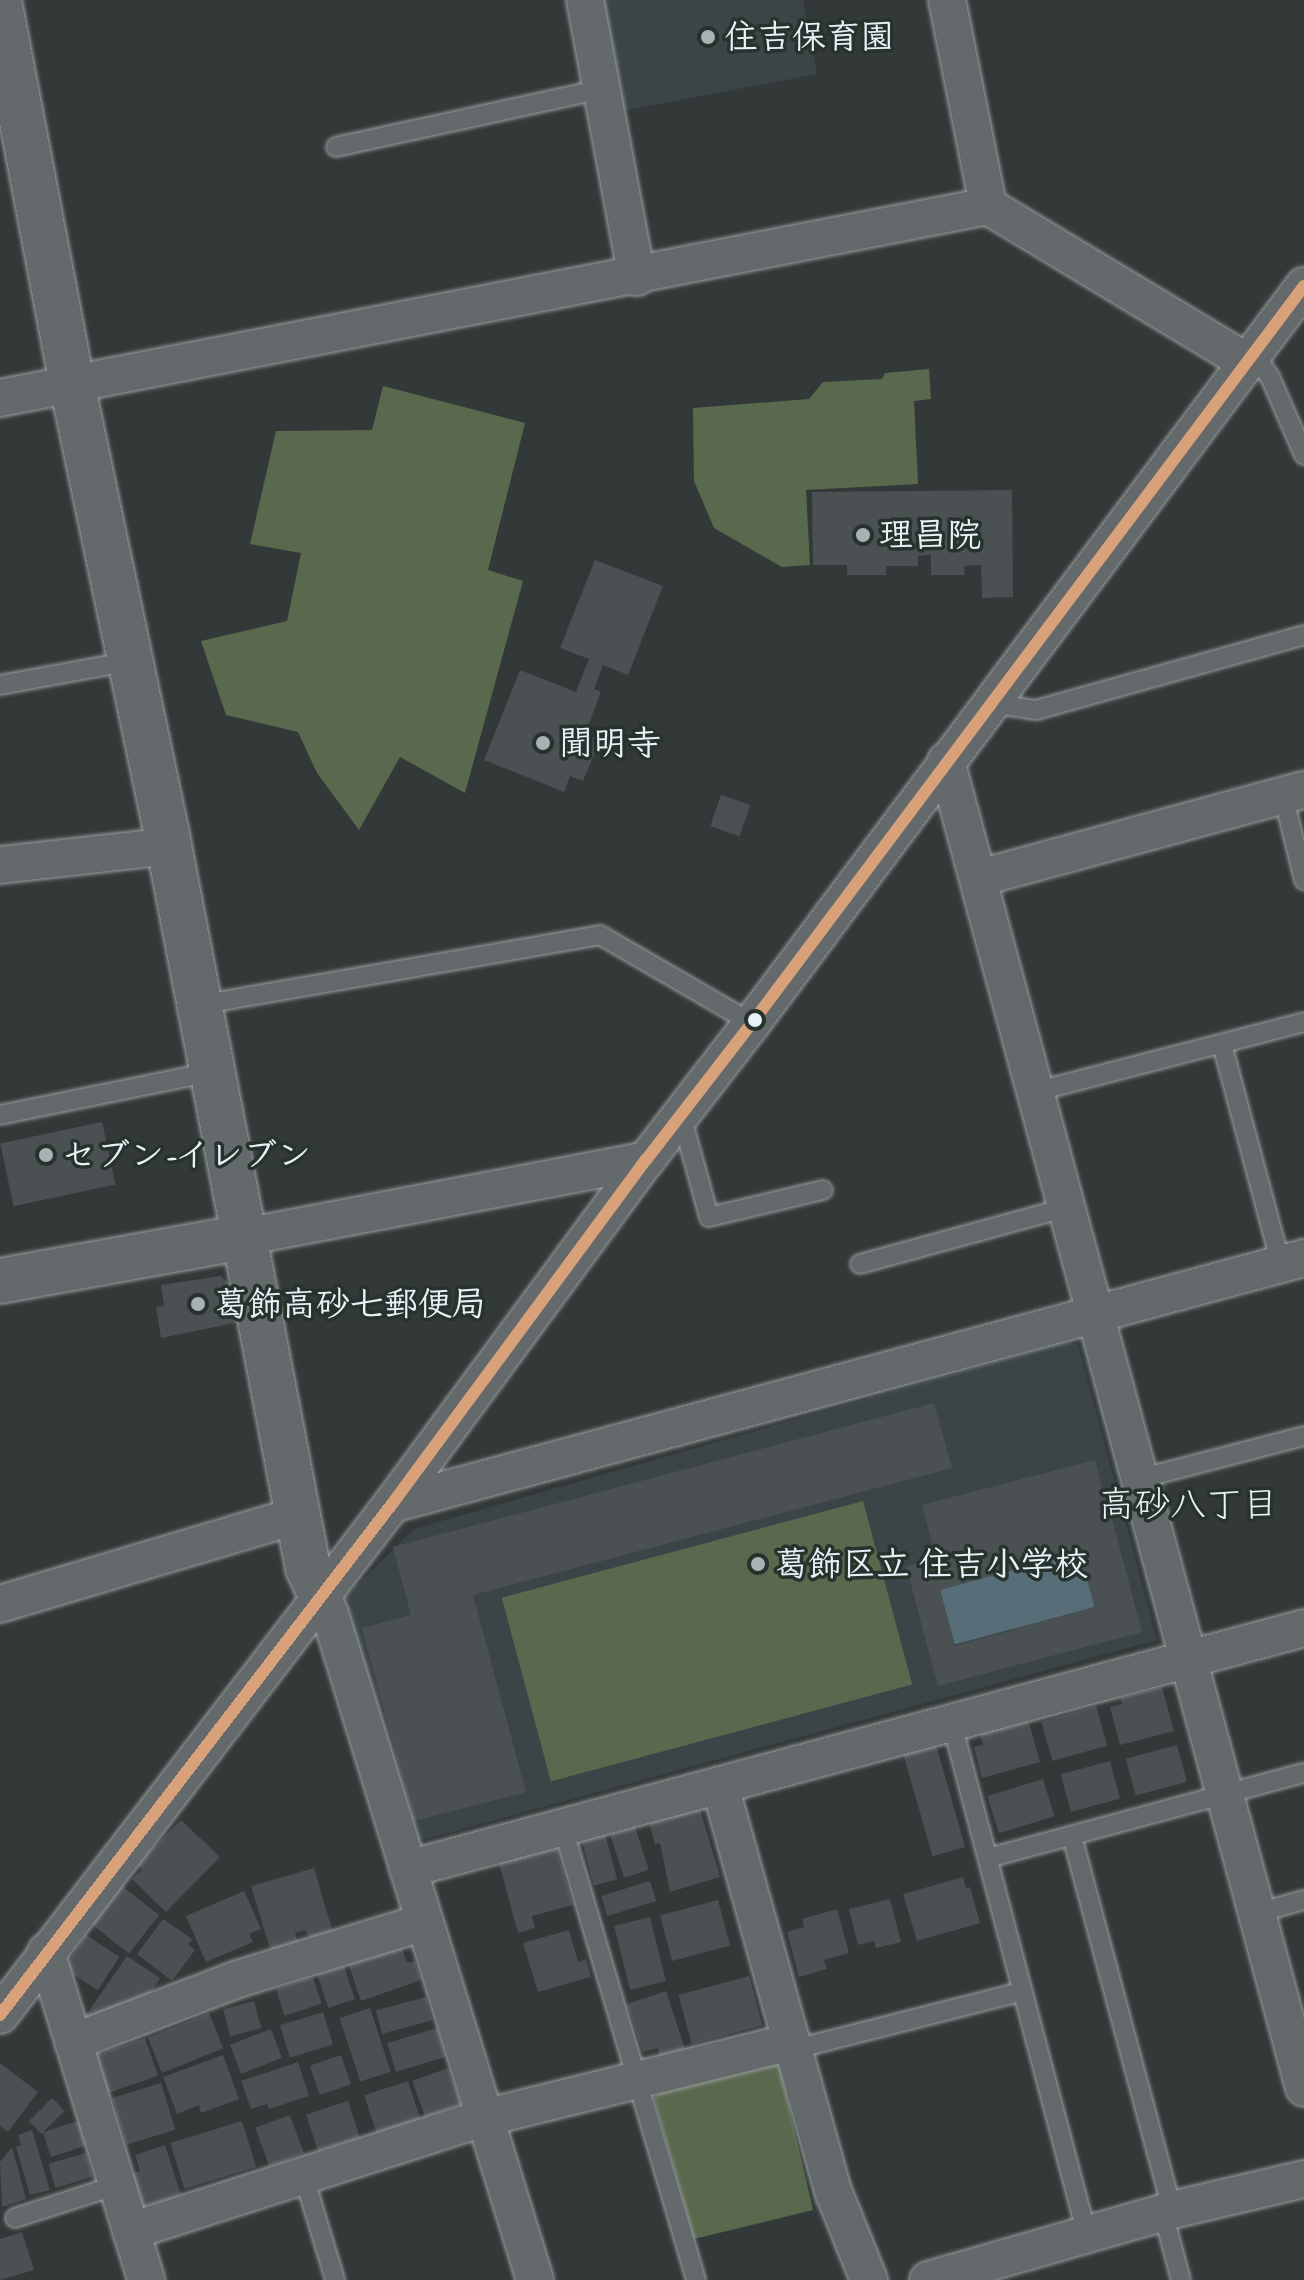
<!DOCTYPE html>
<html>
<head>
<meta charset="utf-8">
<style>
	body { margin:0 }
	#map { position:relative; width:1304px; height:2280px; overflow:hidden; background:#333938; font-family:Caveat,"Klee One",sans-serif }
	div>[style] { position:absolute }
	.built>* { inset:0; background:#3b4548 }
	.green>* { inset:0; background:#59694e; transform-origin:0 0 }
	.water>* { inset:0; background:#576e78; transform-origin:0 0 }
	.building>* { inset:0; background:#4b5052; transform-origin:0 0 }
	.roads { filter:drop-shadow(0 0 2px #999e9f) drop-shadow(0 0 2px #999e9f) }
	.lane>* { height:18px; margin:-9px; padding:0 9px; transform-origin:9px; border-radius:9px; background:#646a6b }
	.street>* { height:36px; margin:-18px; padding:0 18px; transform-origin:18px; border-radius:18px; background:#646a6b }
	.secondary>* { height:44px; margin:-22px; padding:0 22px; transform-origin:22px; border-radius:22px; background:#646a6b }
	.bus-1>* { height:12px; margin:-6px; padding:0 6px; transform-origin:6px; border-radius:6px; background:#d9a179 }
	.dots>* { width:22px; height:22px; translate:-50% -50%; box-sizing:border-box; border:4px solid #26332d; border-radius:50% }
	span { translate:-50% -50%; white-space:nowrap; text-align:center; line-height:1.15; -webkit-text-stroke:7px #26332d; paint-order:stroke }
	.poi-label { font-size:34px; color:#e8f1f8; font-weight:700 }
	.left { translate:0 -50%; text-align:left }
	.neighbourhood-label { font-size:36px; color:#e8f1f8 }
</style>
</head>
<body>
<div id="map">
	<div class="built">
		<i style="clip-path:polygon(600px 0,803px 0,817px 74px,622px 111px)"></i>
		<i style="clip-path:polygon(1069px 1341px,1078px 1345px,1157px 1640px,414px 1842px,343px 1599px,414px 1529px)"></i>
	</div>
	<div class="green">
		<i style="clip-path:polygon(929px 369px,931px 399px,914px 401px,918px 484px,806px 490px,810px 565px,782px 567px,714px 528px,694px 481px,693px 408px,809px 399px,823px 382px,882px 379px,885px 373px)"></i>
		<i style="clip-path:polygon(383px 386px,525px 423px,488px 570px,523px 581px,465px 793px,400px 757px,359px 830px,317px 773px,298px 732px,226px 715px,201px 641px,287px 621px,301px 553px,250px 544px,276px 431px,372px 430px)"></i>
		<i style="left:863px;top:1501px;width:190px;height:374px;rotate:75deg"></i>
		<i style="clip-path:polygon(771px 2062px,780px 2068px,813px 2210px,694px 2239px,654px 2099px,662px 2088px)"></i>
	</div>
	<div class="water">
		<i style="left:1080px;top:1552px;width:57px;height:145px;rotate:75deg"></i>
	</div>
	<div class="building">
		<i style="clip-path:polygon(1012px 490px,1013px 597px,982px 598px,981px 565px,964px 566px,965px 575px,931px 575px,931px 555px,918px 556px,918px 566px,886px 566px,886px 575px,847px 575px,847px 565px,813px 565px,812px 492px)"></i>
		<i style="clip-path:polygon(595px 560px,663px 586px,628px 675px,603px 665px,594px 689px,601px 692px,585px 734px,600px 740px,583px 781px,570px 776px,564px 792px,484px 760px,520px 670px,576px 692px,589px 659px,560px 648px)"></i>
		<i style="left:721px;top:795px;width:31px;height:33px;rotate:19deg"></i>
		<i style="left:102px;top:1122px;width:64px;height:104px;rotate:78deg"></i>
		<i style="clip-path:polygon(221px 1276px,233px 1287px,239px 1322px,161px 1338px,156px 1307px,164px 1306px,161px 1285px)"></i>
		<i style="clip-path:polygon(934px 1403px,952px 1468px,473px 1595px,526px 1792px,414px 1821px,362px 1628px,411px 1615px,393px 1547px)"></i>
		<i style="clip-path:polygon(evenodd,1095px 1460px,1104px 1496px,1112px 1493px,1116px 1509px,1110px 1511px,1142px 1632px,938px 1686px,906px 1566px,936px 1558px,922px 1505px,1095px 1460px,1080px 1552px,1095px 1607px,955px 1646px,940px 1590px,1080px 1552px)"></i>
		<i style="clip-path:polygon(1162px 1687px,1174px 1731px,1120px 1745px,1110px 1707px,1122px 1704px,1121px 1698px)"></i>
		<i style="left:1096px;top:1706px;width:41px;height:57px;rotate:74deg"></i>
		<i style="clip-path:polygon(1028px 1719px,1040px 1762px,982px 1778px,974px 1747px,983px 1745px,979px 1732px)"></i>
		<i style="left:936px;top:1745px;width:106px;height:34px;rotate:74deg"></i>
		<i style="left:1177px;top:1745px;width:38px;height:53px;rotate:75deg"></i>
		<i style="left:1110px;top:1761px;width:39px;height:51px;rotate:75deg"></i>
		<i style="left:1043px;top:1779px;width:39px;height:58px;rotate:73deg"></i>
		<i style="clip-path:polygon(700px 1809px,720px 1877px,670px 1892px,660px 1843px,655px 1844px,649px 1823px)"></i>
		<i style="clip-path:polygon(181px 1820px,220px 1857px,166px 1912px,132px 1879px,142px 1870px,137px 1864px)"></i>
		<i style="left:635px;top:1827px;width:45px;height:26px;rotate:72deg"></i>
		<i style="left:605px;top:1834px;width:47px;height:24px;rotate:75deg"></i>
		<i style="clip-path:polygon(556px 1847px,573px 1905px,532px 1916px,535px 1928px,518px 1933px,499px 1863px)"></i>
		<i style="clip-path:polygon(314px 1868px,333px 1933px,309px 1940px,306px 1930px,295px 1933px,299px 1944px,271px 1952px,251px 1886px)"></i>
		<i style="clip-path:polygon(963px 1877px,966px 1888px,970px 1887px,980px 1923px,917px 1941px,903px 1894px)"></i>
		<i style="left:650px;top:1881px;width:21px;height:51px;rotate:73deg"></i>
		<i style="left:122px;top:1886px;width:47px;height:49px;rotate:38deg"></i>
		<i style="clip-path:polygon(244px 1891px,261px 1929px,249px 1934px,253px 1942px,206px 1962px,186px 1916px)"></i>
		<i style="clip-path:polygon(890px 1899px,901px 1942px,876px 1948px,874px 1941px,858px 1945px,849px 1909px)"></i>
		<i style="left:718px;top:1900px;width:47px;height:60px;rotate:75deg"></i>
		<i style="clip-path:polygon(837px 1909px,849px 1953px,824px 1960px,827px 1969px,799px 1977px,787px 1932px,804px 1927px,802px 1919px)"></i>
		<i style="left:650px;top:1917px;width:66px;height:37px;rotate:76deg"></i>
		<i style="clip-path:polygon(163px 1919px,192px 1939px,188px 1945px,195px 1950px,172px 1981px,137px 1954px)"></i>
		<i style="clip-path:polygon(569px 1930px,578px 1962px,586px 1959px,591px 1977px,538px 1992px,523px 1943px)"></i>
		<i style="left:86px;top:1935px;width:40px;height:40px;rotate:33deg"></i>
		<i style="clip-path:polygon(401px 1945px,407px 1963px,415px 1961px,421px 1980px,361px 2001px,348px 1963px)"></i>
		<i style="clip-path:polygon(127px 1956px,160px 1978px,143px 2007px,82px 2021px)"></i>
		<i style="left:344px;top:1966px;width:35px;height:28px;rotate:72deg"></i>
		<i style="left:749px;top:1976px;width:51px;height:73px;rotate:75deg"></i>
		<i style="left:313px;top:1977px;width:28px;height:39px;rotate:72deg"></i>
		<i style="clip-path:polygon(666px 1991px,685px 2049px,660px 2057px,658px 2048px,643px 2052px,627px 2004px)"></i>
		<i style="left:426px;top:1997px;width:24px;height:52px;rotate:75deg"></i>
		<i style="left:254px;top:2001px;width:28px;height:32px;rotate:75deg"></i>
		<i style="left:370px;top:2008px;width:67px;height:32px;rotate:72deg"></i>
		<i style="left:323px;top:2012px;width:34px;height:45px;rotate:73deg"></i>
		<i style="left:209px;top:2013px;width:38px;height:66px;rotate:68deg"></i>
		<i style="left:437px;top:2028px;width:30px;height:52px;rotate:73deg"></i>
		<i style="left:271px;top:2029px;width:31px;height:44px;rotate:69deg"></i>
		<i style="left:145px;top:2038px;width:40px;height:56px;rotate:71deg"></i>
		<i style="clip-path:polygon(223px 2055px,239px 2099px,201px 2113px,199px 2105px,177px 2114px,163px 2077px)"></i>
		<i style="left:341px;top:2055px;width:31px;height:33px;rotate:71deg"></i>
		<i style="clip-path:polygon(298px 2062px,309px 2096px,269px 2109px,267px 2104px,251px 2109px,241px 2081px)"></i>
		<i style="clip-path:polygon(0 2063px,38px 2092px,8px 2132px,0 2126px)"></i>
		<i style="left:448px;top:2068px;width:38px;height:38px;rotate:70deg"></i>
		<i style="left:408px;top:2081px;width:40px;height:46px;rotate:72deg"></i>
		<i style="left:161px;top:2083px;width:49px;height:51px;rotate:73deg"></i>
		<i style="left:52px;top:2098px;width:18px;height:33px;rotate:45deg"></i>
		<i style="left:348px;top:2101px;width:38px;height:44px;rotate:72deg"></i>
		<i style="left:290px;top:2115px;width:41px;height:37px;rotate:70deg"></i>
		<i style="left:81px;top:2120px;width:26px;height:40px;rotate:72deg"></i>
		<i style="left:242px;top:2121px;width:48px;height:75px;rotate:73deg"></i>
		<i style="clip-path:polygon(32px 2130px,50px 2190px,30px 2195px,16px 2147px,21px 2145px,18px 2135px)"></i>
		<i style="clip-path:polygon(165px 2145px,181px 2195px,138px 2208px,127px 2175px,140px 2171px,135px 2155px)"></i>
		<i style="clip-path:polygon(12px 2147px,26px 2199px,2px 2207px,0 2162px)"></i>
		<i style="left:86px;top:2153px;width:25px;height:39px;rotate:74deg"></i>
		<i style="clip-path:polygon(22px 2232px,34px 2270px,0 2280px,0 2239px)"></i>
	</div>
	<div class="roads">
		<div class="lane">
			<i style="left:336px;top:147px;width:272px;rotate:-12.3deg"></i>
			<i style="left:1253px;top:352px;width:30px;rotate:56deg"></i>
			<i style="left:1270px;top:377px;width:85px;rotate:66.4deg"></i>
			<i style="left:0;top:685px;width:133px;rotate:-10.4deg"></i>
			<i style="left:990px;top:703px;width:47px;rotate:8.7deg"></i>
			<i style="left:1036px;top:710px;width:278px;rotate:-15.6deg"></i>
			<i style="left:1283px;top:795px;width:88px;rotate:76.1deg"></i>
			<i style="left:199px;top:1005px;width:407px;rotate:-9.9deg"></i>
			<i style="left:600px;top:935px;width:176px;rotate:30.1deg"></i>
			<i style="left:1222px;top:1044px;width:228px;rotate:75deg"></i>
			<i style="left:1034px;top:1092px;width:279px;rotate:-14.5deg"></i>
			<i style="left:0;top:1115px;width:216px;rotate:-11.5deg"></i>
			<i style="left:681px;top:1115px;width:106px;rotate:74.6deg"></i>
			<i style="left:709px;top:1217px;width:117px;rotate:-13.3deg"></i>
			<i style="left:860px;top:1264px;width:213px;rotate:-15.3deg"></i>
			<i style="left:1139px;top:1479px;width:171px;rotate:-14.6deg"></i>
			<i style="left:952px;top:1724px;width:529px;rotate:75.2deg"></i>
			<i style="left:563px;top:1828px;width:471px;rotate:73.6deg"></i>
			<i style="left:1072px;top:1836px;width:387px;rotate:75deg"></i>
			<i style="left:988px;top:1858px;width:327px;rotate:-15.1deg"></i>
			<i style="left:1257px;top:1913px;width:49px;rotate:-15.5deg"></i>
			<i style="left:795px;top:2049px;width:233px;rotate:-14.2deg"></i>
			<i style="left:304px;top:2177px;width:108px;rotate:73.2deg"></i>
			<i style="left:1163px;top:2213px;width:69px;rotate:75deg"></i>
			<i style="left:15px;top:2218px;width:107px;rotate:-17.9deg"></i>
		</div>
		<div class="street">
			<i style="left:585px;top:0;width:282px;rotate:79.4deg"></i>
			<i style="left:947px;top:0;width:210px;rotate:78.7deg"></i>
			<i style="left:0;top:398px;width:1006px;rotate:-11deg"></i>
			<i style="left:988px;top:206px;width:302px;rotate:31.1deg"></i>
			<i style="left:946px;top:761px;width:1374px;rotate:74.9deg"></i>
			<i style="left:0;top:865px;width:170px;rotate:-6.4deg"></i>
			<i style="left:979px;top:878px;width:337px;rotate:-15.2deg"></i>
			<i style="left:244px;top:1237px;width:409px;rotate:-10.8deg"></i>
			<i style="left:392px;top:1504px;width:945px;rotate:-15.1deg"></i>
			<i style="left:321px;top:1596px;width:20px;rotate:63deg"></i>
			<i style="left:330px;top:1614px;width:697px;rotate:72.89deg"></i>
			<i style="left:0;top:1604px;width:312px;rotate:-16.6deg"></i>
			<i style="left:720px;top:1786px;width:423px;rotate:74.4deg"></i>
			<i style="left:834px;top:2193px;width:94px;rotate:68.1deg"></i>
			<i style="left:408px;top:1869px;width:928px;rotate:-15.05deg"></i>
			<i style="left:46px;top:1952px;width:343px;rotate:73deg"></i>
			<i style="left:0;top:2015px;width:644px;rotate:-52.51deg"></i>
			<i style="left:392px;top:1504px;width:428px;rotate:-53.6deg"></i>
			<i style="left:646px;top:1160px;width:173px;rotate:-52.3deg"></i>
			<i style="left:752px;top:1023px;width:921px;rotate:-53.17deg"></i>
			<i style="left:73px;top:2042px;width:177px;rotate:-20.9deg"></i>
			<i style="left:238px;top:1979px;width:195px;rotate:-17deg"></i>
			<i style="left:131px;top:2231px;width:371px;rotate:-17.8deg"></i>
			<i style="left:484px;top:2118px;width:317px;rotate:-13.9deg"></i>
			<i style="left:928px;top:2280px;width:254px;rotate:-16deg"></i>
			<i style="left:1172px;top:2210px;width:136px;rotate:-13.2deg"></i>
		</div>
		<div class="secondary">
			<i style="left:0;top:6px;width:385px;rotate:79.2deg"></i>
			<i style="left:72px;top:384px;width:472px;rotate:78.1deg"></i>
			<i style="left:169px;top:846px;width:735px;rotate:79.1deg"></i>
			<i style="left:308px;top:1568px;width:31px;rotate:65deg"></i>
			<i style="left:0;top:1281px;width:248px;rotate:-10.2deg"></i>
		</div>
	</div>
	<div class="bus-1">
		<i style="left:0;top:2015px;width:644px;rotate:-52.51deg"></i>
		<i style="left:392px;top:1504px;width:428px;rotate:-53.6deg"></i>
		<i style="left:646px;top:1160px;width:173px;rotate:-52.3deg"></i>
		<i style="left:752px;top:1023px;width:921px;rotate:-53.17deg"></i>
	</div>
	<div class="dots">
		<i style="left:708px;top:37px;background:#a9b1b5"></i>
		<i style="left:863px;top:535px;background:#a9b1b5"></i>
		<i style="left:543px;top:743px;background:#a9b1b5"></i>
		<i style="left:755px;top:1020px;background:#e8f1f8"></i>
		<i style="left:46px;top:1155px;background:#a9b1b5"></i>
		<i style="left:198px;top:1304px;background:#a9b1b5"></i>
		<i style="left:758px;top:1564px;background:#a9b1b5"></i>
	</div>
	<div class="poi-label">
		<span class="left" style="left:724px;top:37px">住吉保育園</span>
		<span class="left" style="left:879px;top:535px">理昌院</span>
		<span class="left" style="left:559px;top:743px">聞明寺</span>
		<span class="left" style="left:62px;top:1155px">セブン-イレブン</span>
		<span class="left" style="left:214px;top:1304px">葛飾高砂七郵便局</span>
		<span class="left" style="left:774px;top:1564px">葛飾区立 住吉小学校</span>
	</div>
	<div class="neighbourhood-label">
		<span style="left:1188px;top:1505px">高砂八丁目</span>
	</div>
</div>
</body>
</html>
